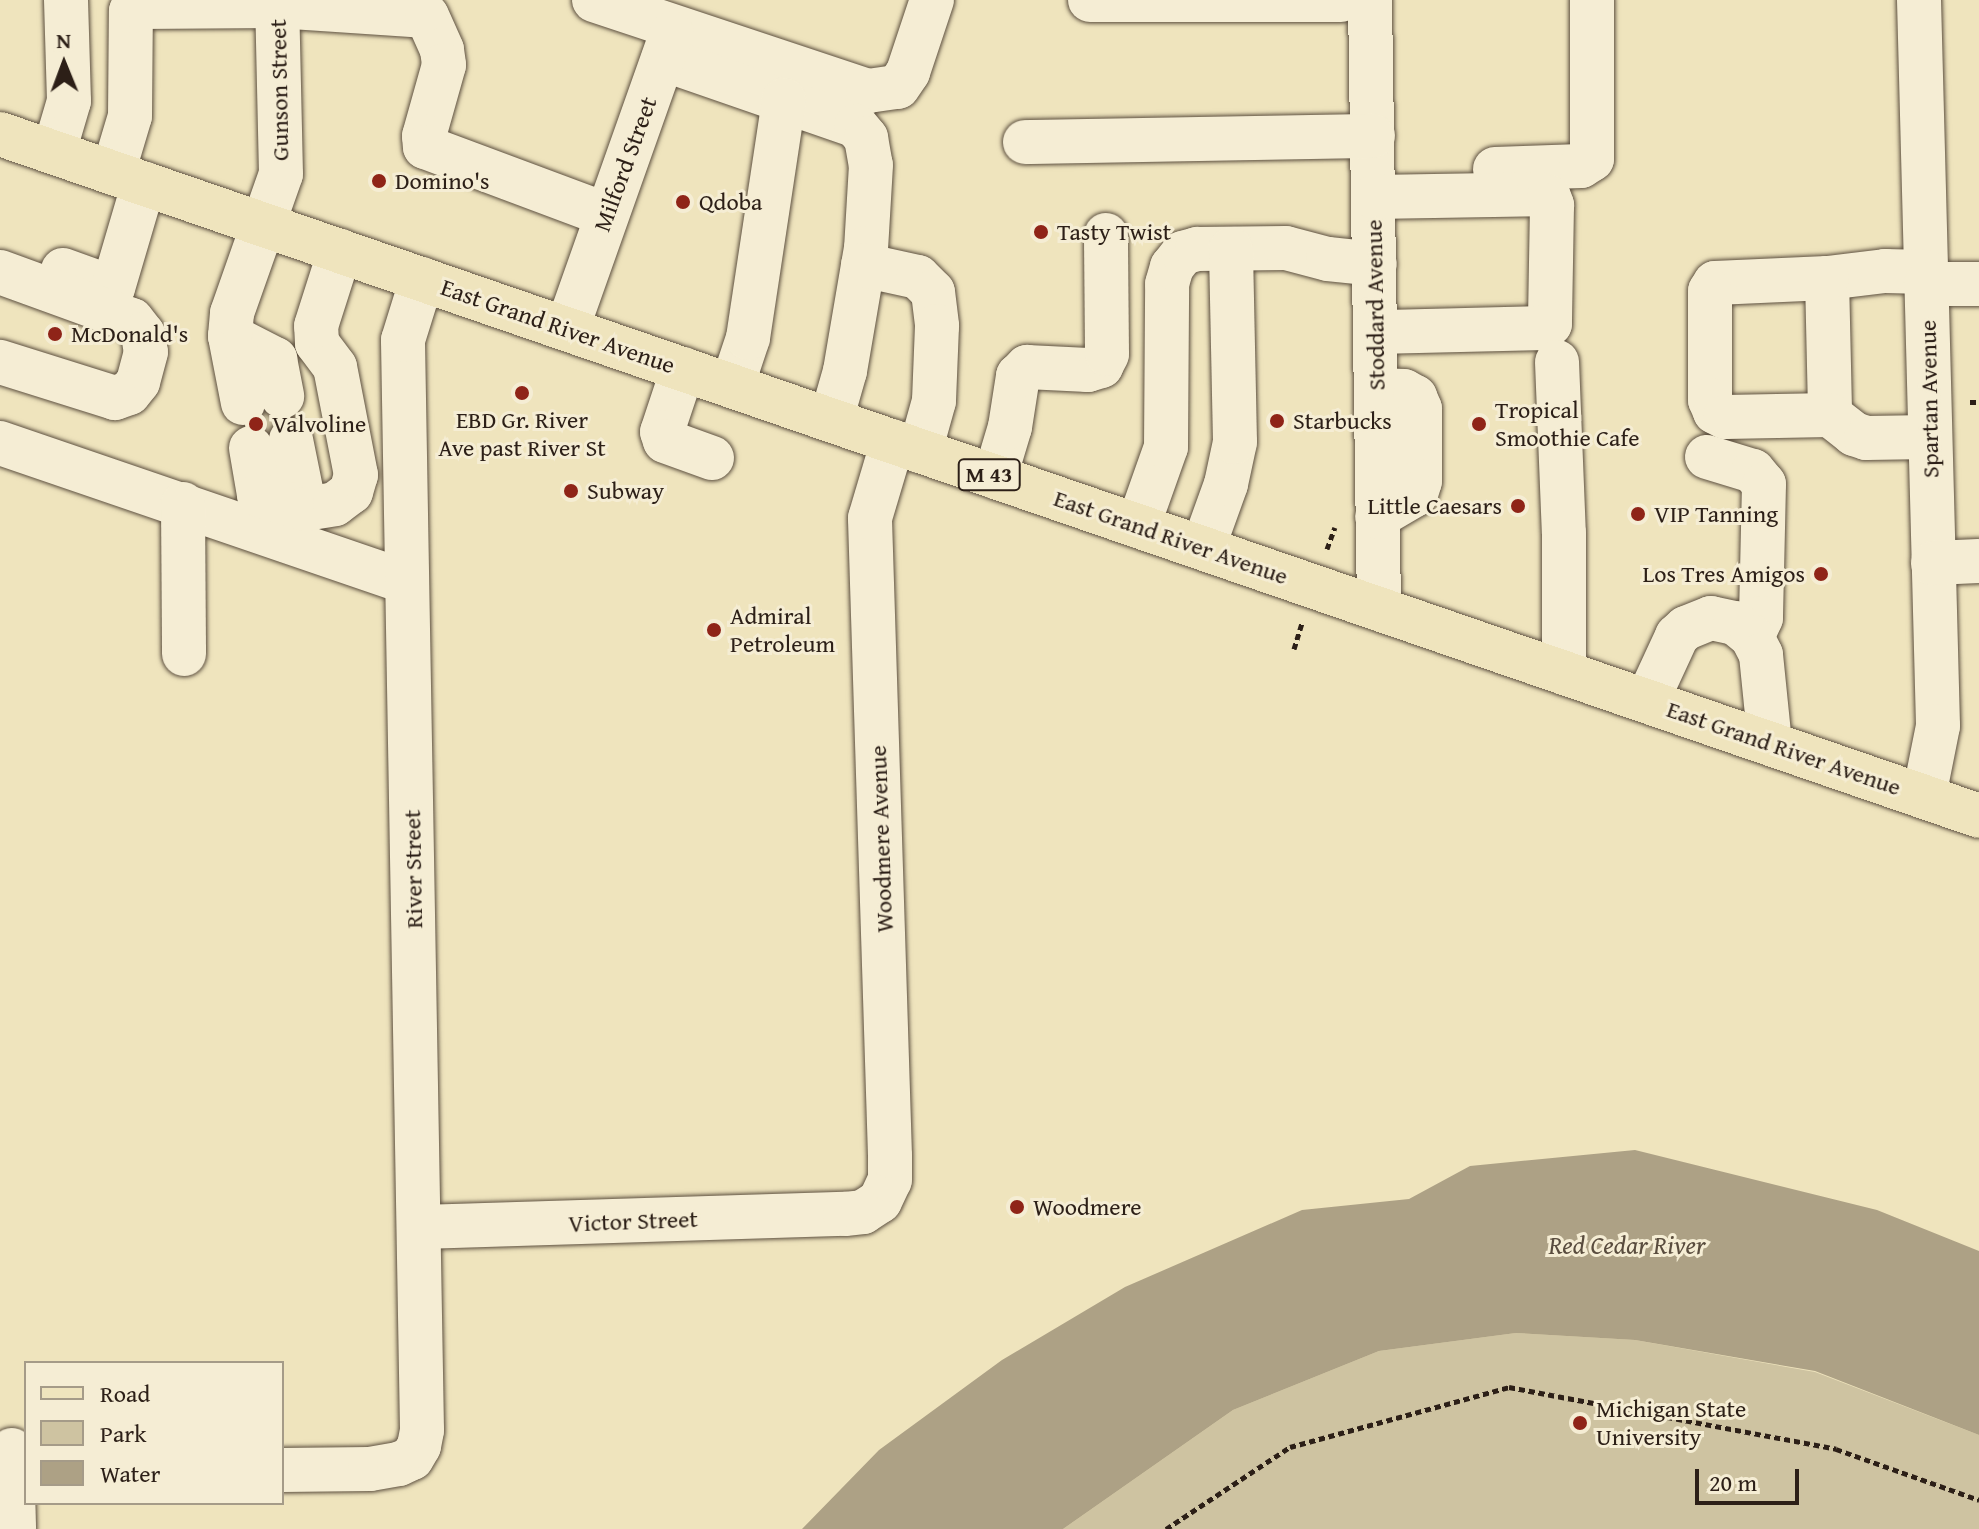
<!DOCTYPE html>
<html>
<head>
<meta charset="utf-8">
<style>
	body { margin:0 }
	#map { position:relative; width:1979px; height:1529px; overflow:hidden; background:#efe4bd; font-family:"Gentium Book Plus",serif }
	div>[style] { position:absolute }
	.green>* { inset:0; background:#cec3a1 }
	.water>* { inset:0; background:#ada185 }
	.minor-tunnel>* { height:44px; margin-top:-22px; transform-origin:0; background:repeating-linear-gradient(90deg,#c8bd9c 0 44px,transparent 0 66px) }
	.path>* { height:5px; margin-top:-2.5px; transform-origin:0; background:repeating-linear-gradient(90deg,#2c1f17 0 6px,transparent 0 10px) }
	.roads { filter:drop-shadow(0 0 2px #5d5040) drop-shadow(0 0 2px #5d5040) }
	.minor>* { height:44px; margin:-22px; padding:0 22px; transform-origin:22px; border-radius:22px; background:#f5edd4 }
	.major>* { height:44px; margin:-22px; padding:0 22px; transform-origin:22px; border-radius:22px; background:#efe4bd }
	.dots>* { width:22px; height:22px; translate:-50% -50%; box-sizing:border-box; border:4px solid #f5edd4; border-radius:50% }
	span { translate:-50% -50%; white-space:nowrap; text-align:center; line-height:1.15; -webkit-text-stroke:6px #f5edd4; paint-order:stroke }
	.shield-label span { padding:2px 6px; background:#f5edd4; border:2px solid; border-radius:6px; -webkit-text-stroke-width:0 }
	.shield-label { font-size:22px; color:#2c1f17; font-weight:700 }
	.street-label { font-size:24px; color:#2c1f17 }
	.poi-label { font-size:24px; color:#2c1f17 }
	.left { translate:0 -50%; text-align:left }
	.right { translate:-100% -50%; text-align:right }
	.water-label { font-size:26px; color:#594c3e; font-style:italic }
	.legend { position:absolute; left:24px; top:1361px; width:260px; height:144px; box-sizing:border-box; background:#f5edd4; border:2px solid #a59b88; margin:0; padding:10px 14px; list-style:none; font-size:24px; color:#2c1f17 }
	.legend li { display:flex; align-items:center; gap:16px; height:40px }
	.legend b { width:40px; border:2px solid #a59b88 }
	.north { position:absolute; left:24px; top:24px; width:80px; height:80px; -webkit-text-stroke:6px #f5edd4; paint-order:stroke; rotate:359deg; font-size:22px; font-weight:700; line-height:32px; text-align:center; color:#2c1f17 }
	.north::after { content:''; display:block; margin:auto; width:28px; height:36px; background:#2c1f17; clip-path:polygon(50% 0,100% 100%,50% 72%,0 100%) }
	.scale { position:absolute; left:1695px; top:1469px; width:104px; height:36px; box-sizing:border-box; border:4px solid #2c1f17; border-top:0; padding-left:10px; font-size:24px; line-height:28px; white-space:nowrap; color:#2c1f17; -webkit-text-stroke:6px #f5edd4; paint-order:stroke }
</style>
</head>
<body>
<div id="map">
	<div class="green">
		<i style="clip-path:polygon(1516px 1333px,1635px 1340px,1815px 1372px,1979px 1435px,1979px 1529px,1063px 1529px,1233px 1410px,1379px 1351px)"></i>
	</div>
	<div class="water">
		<i style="clip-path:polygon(1635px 1150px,1877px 1210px,1979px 1251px,1979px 1435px,1815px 1371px,1635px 1340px,1516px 1333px,1379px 1351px,1233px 1410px,1063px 1529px,802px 1529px,879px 1450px,1002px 1360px,1125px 1287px,1302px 1210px,1409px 1199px,1470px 1166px)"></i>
	</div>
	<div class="minor-tunnel">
		<i style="left:263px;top:400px;width:45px;rotate:78.4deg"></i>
	</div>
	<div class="path">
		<i style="left:1970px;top:402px;width:9px"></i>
		<i style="left:1327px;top:549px;width:23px;rotate:-70deg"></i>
		<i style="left:1294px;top:649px;width:27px;rotate:-73deg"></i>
		<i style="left:1166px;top:1529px;width:149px;rotate:-33.5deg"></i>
		<i style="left:1290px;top:1447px;width:227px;rotate:-15.3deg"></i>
		<i style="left:1509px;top:1387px;width:333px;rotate:10.7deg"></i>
		<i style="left:1836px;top:1449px;width:152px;rotate:19.6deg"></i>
	</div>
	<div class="roads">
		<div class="minor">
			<i style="left:594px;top:0;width:289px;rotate:18.4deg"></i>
			<i style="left:868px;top:91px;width:30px;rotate:-8deg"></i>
			<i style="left:898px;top:87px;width:18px;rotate:-56deg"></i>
			<i style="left:908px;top:72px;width:76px;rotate:-71.6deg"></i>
			<i style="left:1090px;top:0;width:251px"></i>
			<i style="left:1370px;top:0;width:609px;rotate:89.15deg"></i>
			<i style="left:1919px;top:0;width:726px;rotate:88.5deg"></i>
			<i style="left:1938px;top:726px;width:71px;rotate:101.3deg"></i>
			<i style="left:663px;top:59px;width:204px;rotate:19.1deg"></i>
			<i style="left:856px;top:126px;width:16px;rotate:50deg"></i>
			<i style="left:866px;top:138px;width:27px;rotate:80deg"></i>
			<i style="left:871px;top:165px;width:83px;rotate:93.4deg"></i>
			<i style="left:866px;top:248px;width:125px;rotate:99.7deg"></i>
			<i style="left:845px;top:371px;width:51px;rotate:105.9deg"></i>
			<i style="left:1025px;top:142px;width:348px;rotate:-1deg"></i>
			<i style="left:54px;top:152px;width:53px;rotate:-73.6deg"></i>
			<i style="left:69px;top:101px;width:101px;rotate:-91.7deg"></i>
			<i style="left:1495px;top:169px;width:86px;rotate:-2deg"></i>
			<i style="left:1581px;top:166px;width:13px;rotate:-32deg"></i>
			<i style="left:1592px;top:159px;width:159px;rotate:-90deg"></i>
			<i style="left:113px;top:173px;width:59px;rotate:-73.4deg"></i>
			<i style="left:130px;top:116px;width:105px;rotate:-89.5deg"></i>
			<i style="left:131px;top:11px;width:9px;rotate:-27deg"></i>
			<i style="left:139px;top:7px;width:138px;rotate:-0.4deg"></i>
			<i style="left:277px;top:6px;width:150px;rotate:3.8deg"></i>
			<i style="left:427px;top:16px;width:37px;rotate:66deg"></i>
			<i style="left:442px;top:50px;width:15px;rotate:82deg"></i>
			<i style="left:444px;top:65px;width:74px;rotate:105.7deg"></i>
			<i style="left:424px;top:136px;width:11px;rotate:85deg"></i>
			<i style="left:425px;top:147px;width:194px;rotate:20.5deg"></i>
			<i style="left:1374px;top:197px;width:164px;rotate:-1deg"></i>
			<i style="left:1538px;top:194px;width:11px;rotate:15deg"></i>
			<i style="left:1549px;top:197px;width:9px;rotate:69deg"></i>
			<i style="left:1552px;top:205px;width:119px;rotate:91deg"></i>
			<i style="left:1550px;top:324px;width:6px;rotate:141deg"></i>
			<i style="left:1545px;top:328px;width:169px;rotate:178.6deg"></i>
			<i style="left:863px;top:265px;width:56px;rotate:12.3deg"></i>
			<i style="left:918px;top:277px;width:21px;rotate:45deg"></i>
			<i style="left:933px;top:292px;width:34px;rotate:83deg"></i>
			<i style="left:937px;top:326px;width:75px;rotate:92.3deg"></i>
			<i style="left:934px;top:401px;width:52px;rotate:105.6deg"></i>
			<i style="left:63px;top:270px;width:53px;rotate:19.8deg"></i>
			<i style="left:113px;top:288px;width:109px;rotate:-73.6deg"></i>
			<i style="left:0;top:272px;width:140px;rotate:20deg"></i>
			<i style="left:132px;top:320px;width:18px;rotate:52deg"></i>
			<i style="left:143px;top:334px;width:18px;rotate:81deg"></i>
			<i style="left:146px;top:352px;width:31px;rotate:105deg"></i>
			<i style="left:138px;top:382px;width:14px;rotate:129deg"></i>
			<i style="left:129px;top:393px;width:15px;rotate:160deg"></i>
			<i style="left:115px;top:398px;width:121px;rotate:-162.6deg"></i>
			<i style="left:1926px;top:272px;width:41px;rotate:-178.6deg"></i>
			<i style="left:1885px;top:271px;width:58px;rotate:173.1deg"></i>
			<i style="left:1827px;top:278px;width:137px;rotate:88.7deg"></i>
			<i style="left:1830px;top:415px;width:31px;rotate:38deg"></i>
			<i style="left:1854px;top:434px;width:13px;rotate:18deg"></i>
			<i style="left:1866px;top:438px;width:64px;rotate:-0.9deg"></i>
			<i style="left:1827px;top:278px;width:112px;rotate:177.4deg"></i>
			<i style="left:1715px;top:283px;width:9px;rotate:122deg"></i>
			<i style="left:1710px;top:291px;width:109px;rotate:90deg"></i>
			<i style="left:1710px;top:400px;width:13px;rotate:67deg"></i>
			<i style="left:1715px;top:412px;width:11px;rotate:27deg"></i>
			<i style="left:1725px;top:417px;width:105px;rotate:-1.1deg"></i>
			<i style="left:1926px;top:284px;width:53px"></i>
			<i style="left:567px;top:329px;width:314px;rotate:-70.5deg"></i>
			<i style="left:230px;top:336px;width:51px;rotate:27.1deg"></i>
			<i style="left:275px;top:359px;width:38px;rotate:79deg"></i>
			<i style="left:1557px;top:362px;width:171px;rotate:87.7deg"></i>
			<i style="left:1564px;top:533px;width:140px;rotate:90deg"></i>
			<i style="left:683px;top:369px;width:66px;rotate:108.4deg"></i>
			<i style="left:662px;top:432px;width:9px;rotate:72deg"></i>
			<i style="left:665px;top:441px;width:50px;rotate:19.9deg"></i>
			<i style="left:732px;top:386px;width:51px;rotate:-71.6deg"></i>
			<i style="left:748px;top:338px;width:241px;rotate:-81.4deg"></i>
			<i style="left:1376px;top:390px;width:28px;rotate:2deg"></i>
			<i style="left:1404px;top:391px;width:13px;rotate:29deg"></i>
			<i style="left:1415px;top:397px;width:13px;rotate:67deg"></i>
			<i style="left:1420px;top:409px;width:72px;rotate:90deg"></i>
			<i style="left:1420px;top:481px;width:14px;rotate:107deg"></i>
			<i style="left:1416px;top:494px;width:45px;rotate:149.5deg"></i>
			<i style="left:243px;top:403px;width:68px;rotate:-101deg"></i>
			<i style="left:230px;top:336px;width:23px;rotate:-85deg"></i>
			<i style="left:232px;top:313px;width:147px;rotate:-70.6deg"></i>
			<i style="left:281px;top:174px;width:174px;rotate:-91.3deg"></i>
			<i style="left:291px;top:440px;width:70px;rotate:78.5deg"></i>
			<i style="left:0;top:443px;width:430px;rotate:18.9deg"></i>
			<i style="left:251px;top:448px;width:48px;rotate:80.3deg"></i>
			<i style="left:259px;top:495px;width:48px;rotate:16.9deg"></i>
			<i style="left:305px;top:509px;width:30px;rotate:-9deg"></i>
			<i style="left:335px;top:504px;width:20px;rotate:-37deg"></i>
			<i style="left:351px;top:492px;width:18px;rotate:-74deg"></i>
			<i style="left:356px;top:475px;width:110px;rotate:-101deg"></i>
			<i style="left:335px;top:367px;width:30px;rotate:-127deg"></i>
			<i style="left:317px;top:343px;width:17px;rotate:-93deg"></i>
			<i style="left:316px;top:326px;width:79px;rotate:-72.3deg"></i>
			<i style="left:1707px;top:457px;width:48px;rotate:16.9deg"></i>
			<i style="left:1753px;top:471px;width:17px;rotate:50deg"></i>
			<i style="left:1764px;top:484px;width:134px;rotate:91.3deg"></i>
			<i style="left:1761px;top:618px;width:21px;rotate:115deg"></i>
			<i style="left:995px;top:477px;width:52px;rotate:-73.3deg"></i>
			<i style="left:1010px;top:427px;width:52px;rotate:-81.1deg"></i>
			<i style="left:1018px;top:376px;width:13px;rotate:-45deg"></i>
			<i style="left:1027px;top:367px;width:61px;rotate:2.8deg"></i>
			<i style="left:1088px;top:370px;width:14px;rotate:-17deg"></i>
			<i style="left:1101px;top:366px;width:13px;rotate:-63deg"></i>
			<i style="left:1107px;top:354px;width:119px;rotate:-90.5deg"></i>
			<i style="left:183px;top:504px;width:150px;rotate:89.6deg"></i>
			<i style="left:1138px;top:526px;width:84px;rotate:-70.5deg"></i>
			<i style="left:1166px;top:447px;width:163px;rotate:-89.6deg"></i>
			<i style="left:1167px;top:284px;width:18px;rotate:-74deg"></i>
			<i style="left:1172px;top:267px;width:18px;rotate:-52deg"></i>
			<i style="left:1183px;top:253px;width:15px;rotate:-16deg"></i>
			<i style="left:1197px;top:249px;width:89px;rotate:-0.6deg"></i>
			<i style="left:1286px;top:248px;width:43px;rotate:14.7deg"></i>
			<i style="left:1328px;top:259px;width:47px;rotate:6.1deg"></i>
			<i style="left:1203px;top:548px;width:68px;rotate:-70.2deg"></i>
			<i style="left:1226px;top:484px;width:43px;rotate:-77.9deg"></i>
			<i style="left:1235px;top:442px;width:193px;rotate:-91.2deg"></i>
			<i style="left:1933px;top:563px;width:46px;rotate:-2.5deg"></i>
			<i style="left:1647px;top:701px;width:72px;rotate:-65.2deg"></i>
			<i style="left:1677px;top:636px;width:12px;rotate:-42deg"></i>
			<i style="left:1686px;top:628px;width:27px;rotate:-22deg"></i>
			<i style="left:1711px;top:618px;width:25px;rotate:12deg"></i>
			<i style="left:1735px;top:623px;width:22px;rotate:39deg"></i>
			<i style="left:1752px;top:637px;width:20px;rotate:63deg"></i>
			<i style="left:1761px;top:655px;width:89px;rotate:84.2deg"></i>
			<i style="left:421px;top:1227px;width:424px;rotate:-1.8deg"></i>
			<i style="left:845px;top:1214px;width:18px;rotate:-6deg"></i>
			<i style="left:863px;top:1212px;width:20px;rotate:-33deg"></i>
			<i style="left:880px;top:1201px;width:23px;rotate:-65deg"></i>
			<i style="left:890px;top:1180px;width:24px;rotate:-90deg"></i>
			<i style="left:890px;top:1156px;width:638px;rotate:-91.8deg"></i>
			<i style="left:870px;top:518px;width:80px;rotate:-73.4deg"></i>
			<i style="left:12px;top:1450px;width:79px;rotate:88.5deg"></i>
			<i style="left:282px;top:1470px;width:88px;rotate:-0.7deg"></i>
			<i style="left:370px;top:1469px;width:29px;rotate:-10deg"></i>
			<i style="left:399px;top:1464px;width:14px;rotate:-25deg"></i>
			<i style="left:412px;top:1458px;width:14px;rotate:-60deg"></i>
			<i style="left:419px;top:1446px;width:16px;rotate:-79deg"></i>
			<i style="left:422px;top:1430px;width:1090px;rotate:-91deg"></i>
			<i style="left:403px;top:340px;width:64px;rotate:-72.7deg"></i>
		</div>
		<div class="major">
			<i style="left:0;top:134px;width:2093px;rotate:19.01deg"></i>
		</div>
	</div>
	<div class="dots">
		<i style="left:379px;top:181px;background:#8f2418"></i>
		<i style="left:683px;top:202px;background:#8f2418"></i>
		<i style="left:1041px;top:232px;background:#8f2418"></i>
		<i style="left:55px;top:334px;background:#8f2418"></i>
		<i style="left:522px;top:393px;background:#8f2418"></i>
		<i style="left:1277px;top:421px;background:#8f2418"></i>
		<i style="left:256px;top:424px;background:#8f2418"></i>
		<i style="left:1479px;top:424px;background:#8f2418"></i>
		<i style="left:571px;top:491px;background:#8f2418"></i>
		<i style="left:1518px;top:506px;background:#8f2418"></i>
		<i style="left:1638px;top:514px;background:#8f2418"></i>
		<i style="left:1821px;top:574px;background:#8f2418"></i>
		<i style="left:714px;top:630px;background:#8f2418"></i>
		<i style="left:1017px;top:1207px;background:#8f2418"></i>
		<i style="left:1580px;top:1423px;background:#8f2418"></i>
	</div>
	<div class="shield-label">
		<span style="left:989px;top:475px">M 43</span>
	</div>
	<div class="street-label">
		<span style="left:279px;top:90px;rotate:-91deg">Gunson Street</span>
		<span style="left:625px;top:164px;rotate:-70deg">Milford Street</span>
		<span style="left:1375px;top:305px;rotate:-91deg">Stoddard Avenue</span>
		<span style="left:558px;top:326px;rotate:19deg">East Grand River Avenue</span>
		<span style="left:1929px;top:399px;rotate:-91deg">Spartan Avenue</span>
		<span style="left:1171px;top:537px;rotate:19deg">East Grand River Avenue</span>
		<span style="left:1784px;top:748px;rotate:19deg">East Grand River Avenue</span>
		<span style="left:881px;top:839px;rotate:-92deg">Woodmere Avenue</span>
		<span style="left:413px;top:869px;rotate:-91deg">River Street</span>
		<span style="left:633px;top:1221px;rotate:-2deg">Victor Street</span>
	</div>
	<div class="poi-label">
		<span class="left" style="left:395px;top:181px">Domino's</span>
		<span class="left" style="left:699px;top:202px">Qdoba</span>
		<span class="left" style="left:1057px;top:232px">Tasty Twist</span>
		<span class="left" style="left:71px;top:334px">McDonald's</span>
		<span class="left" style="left:1495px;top:424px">Tropical<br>Smoothie Cafe</span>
		<span style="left:522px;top:434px">EBD Gr. River<br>Ave past River St</span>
		<span class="left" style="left:1293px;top:421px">Starbucks</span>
		<span class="left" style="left:272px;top:424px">Valvoline</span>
		<span class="left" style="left:587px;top:491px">Subway</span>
		<span class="right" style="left:1502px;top:506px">Little Caesars</span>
		<span class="left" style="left:1654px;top:514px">VIP Tanning</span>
		<span class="right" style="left:1805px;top:574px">Los Tres Amigos</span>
		<span class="left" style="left:730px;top:630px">Admiral<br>Petroleum</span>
		<span class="left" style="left:1033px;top:1207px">Woodmere</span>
		<span class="left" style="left:1596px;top:1423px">Michigan State<br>University</span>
	</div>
	<div class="water-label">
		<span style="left:1627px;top:1245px">Red Cedar River</span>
	</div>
	<ul class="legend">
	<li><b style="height:10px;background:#efe4bd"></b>Road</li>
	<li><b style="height:22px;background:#cec3a1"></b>Park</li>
	<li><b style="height:22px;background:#ada185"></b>Water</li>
	</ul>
	<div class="north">N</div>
	<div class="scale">20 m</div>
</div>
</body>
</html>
